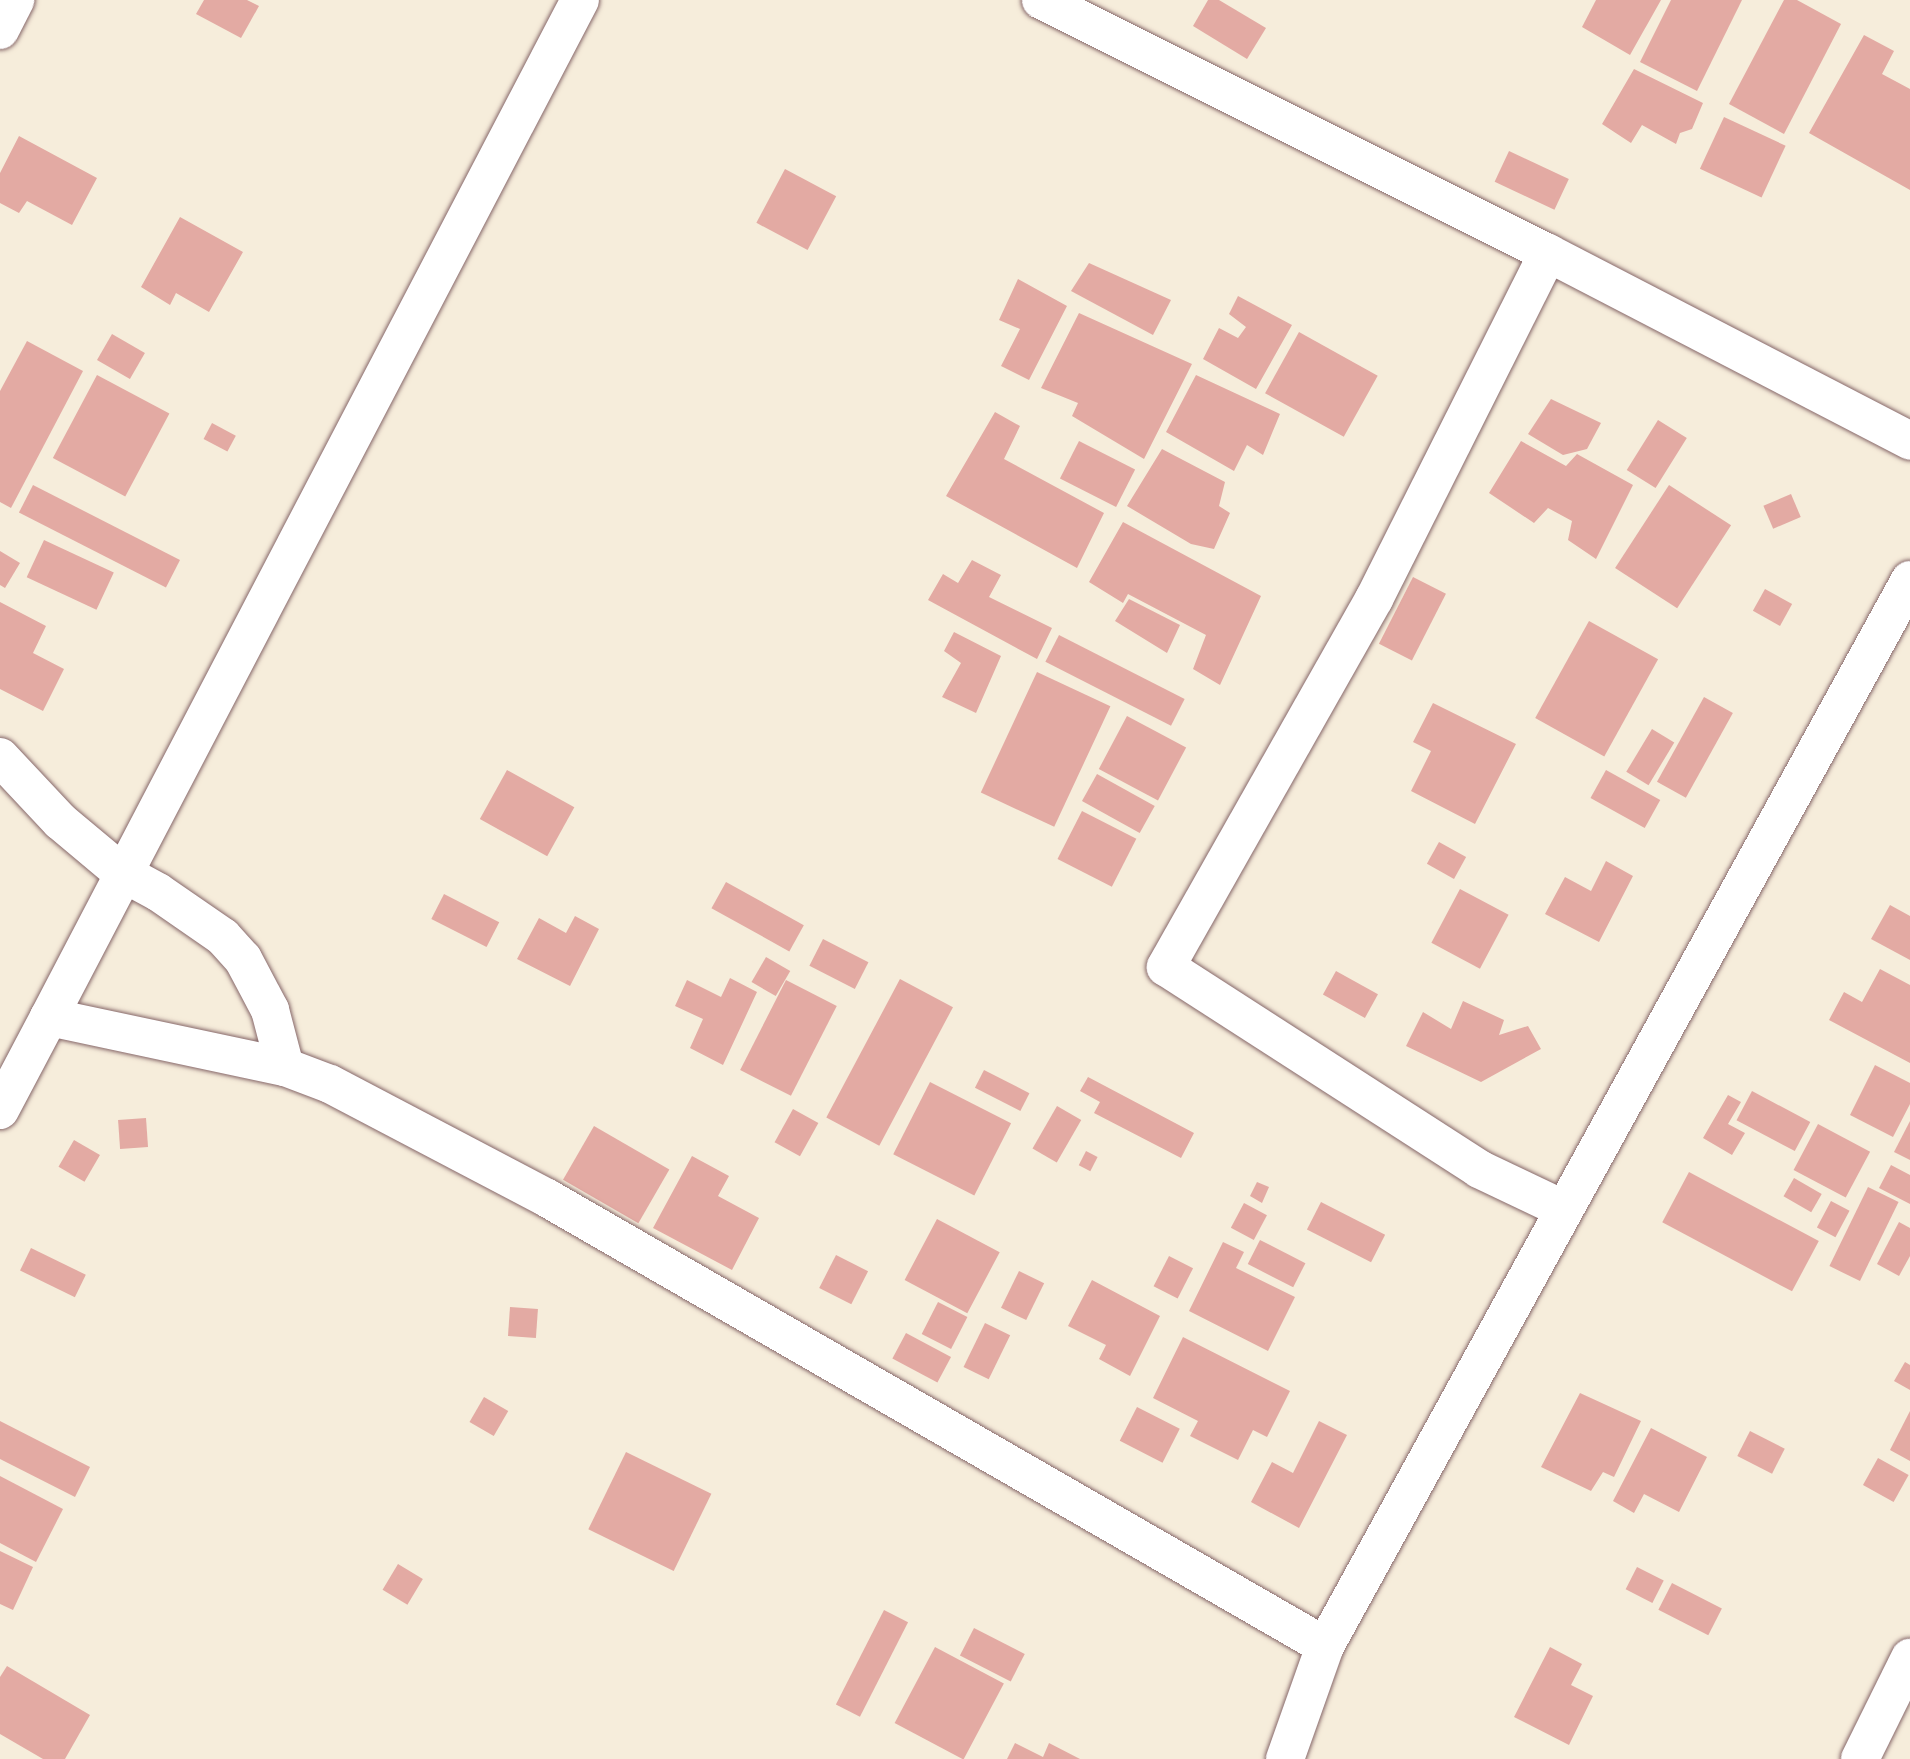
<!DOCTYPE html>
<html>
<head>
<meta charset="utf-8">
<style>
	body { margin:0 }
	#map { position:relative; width:1910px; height:1759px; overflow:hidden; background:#f6eddb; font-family:Delius,sans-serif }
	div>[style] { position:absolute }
	.building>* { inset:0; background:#e3aaa3; transform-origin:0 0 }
	.roads { filter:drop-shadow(0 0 2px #866769) drop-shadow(0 0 2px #866769) }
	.minor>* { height:38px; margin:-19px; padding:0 19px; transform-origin:19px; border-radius:19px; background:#fff }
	span { translate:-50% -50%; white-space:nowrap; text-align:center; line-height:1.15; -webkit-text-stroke:7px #fff; paint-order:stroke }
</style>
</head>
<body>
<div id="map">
	<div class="building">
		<i style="clip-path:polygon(204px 0,247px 0,259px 6px,241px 38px,196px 14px)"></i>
		<i style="clip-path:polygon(1208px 0,1219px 0,1266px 28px,1247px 59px,1193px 26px)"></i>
		<i style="clip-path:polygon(1596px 0,1661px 0,1630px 55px,1582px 27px)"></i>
		<i style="clip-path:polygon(1671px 0,1742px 0,1697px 91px,1640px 62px)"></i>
		<i style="clip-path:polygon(1784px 0,1797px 0,1841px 24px,1784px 134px,1729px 104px)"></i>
		<i style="clip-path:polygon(1864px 35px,1894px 51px,1882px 74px,1910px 89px,1910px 190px,1809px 133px)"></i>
		<i style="clip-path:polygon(1634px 69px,1703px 103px,1692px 129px,1680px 133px,1676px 144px,1642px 125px,1631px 143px,1602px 124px)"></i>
		<i style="left:1724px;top:117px;width:68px;height:57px;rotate:25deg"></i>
		<i style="clip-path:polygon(19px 136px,97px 178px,72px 225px,27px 201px,19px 213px,0 203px,0 173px)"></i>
		<i style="left:1509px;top:151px;width:66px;height:34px;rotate:25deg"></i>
		<i style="left:785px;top:169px;width:58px;height:61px;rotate:28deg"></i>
		<i style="clip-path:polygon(180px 217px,243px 252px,209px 312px,176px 293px,170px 305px,141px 287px)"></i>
		<i style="clip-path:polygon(1089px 263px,1171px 300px,1153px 335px,1071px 291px)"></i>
		<i style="clip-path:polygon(1018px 279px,1067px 306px,1029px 380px,1001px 366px,1020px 329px,999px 320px)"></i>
		<i style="clip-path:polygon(1238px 296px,1292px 325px,1256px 389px,1203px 359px,1219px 328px,1238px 338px,1246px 327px,1229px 314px)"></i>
		<i style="clip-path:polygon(1079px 313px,1192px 364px,1144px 459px,1072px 416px,1078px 403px,1041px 388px)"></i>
		<i style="left:1299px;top:332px;width:90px;height:70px;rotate:29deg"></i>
		<i style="left:112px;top:334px;width:38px;height:30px;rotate:30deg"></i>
		<i style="clip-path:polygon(27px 341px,83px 371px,11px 508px,0 502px,0 391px)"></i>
		<i style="left:97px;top:375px;width:82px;height:94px;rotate:28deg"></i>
		<i style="clip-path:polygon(1196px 375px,1280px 414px,1263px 455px,1247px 445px,1234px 471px,1166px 432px)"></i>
		<i style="clip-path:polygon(1551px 399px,1601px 423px,1587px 449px,1563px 455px,1528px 434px)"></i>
		<i style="clip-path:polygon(995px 412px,1020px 426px,1004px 459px,1104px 513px,1077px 568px,946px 496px)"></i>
		<i style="left:1658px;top:420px;width:34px;height:59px;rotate:32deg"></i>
		<i style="left:212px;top:423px;width:27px;height:18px;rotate:28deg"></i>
		<i style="left:1079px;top:441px;width:63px;height:42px;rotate:27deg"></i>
		<i style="clip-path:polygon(1521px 441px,1566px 466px,1577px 454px,1633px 485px,1596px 559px,1568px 540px,1572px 521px,1548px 508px,1534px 523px,1489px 493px)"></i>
		<i style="clip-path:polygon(1162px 449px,1225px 482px,1219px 506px,1230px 513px,1214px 549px,1191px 544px,1127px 506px)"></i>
		<i style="left:33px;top:485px;width:165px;height:31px;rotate:27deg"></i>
		<i style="left:1669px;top:485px;width:74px;height:99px;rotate:33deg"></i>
		<i style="left:1791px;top:494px;width:25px;height:30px;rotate:67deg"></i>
		<i style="clip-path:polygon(1123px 522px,1261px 596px,1220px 685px,1193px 669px,1206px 635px,1128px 594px,1123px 603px,1089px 582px)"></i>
		<i style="left:44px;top:540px;width:77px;height:41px;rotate:25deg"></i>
		<i style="clip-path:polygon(0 551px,20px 563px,5px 588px,0 585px)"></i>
		<i style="clip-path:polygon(972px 560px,1001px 575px,989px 597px,1052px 628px,1037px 659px,928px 600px,943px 574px,958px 583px)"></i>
		<i style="left:1413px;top:577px;width:37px;height:75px;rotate:27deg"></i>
		<i style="left:1765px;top:589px;width:31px;height:25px;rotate:29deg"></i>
		<i style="clip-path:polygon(1129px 599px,1180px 625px,1167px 653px,1115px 621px)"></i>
		<i style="clip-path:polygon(0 602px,46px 626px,33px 653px,64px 669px,43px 711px,0 689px)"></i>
		<i style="left:1589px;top:621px;width:79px;height:111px;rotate:29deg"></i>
		<i style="clip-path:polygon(954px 632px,1001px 656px,976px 713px,942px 697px,961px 663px,944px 651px)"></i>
		<i style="left:1059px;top:635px;width:141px;height:30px;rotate:27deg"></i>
		<i style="left:1037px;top:672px;width:81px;height:133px;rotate:25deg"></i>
		<i style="left:1704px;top:697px;width:33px;height:97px;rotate:29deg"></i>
		<i style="clip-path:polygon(1433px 703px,1516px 744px,1475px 824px,1411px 791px,1431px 751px,1413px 742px)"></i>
		<i style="left:1127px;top:716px;width:67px;height:60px;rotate:28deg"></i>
		<i style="left:1652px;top:729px;width:26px;height:50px;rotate:31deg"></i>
		<i style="left:507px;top:770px;width:77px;height:56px;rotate:29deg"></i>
		<i style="left:1606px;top:770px;width:62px;height:32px;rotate:29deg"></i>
		<i style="left:1097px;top:774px;width:66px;height:31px;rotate:29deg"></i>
		<i style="left:1082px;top:811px;width:61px;height:54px;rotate:27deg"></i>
		<i style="left:1439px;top:842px;width:31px;height:25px;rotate:29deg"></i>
		<i style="clip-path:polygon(1606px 861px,1633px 876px,1599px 942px,1545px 914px,1565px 877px,1591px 891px)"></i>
		<i style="left:726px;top:882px;width:89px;height:30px;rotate:29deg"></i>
		<i style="left:1460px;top:889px;width:55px;height:61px;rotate:28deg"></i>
		<i style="left:444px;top:894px;width:62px;height:28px;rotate:27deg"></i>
		<i style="clip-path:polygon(1890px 905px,1910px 916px,1910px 960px,1871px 939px)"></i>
		<i style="clip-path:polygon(575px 916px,599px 929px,570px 986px,517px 959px,539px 918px,566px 933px)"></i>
		<i style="left:823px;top:939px;width:51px;height:30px;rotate:27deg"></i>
		<i style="left:766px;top:957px;width:28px;height:29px;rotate:30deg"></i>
		<i style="clip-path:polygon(1880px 969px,1910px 985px,1910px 1063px,1829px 1020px,1844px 992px,1862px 1002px)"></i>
		<i style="left:1336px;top:971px;width:48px;height:27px;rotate:29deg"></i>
		<i style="clip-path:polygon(730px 978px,757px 992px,723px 1065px,690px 1048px,703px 1019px,675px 1006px,687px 980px,721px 997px)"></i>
		<i style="left:900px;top:979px;width:60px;height:157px;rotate:28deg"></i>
		<i style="left:786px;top:980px;width:57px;height:101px;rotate:27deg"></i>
		<i style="clip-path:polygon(1463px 1001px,1504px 1020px,1499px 1035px,1528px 1026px,1541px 1049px,1481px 1082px,1406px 1046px,1423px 1012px,1451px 1029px)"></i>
		<i style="clip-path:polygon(1875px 1065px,1910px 1083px,1910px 1104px,1893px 1137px,1850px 1115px)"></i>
		<i style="left:984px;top:1070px;width:51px;height:20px;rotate:27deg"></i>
		<i style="clip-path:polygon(1088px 1077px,1194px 1133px,1181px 1158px,1094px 1113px,1100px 1102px,1080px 1091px)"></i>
		<i style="left:930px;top:1082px;width:91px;height:81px;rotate:27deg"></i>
		<i style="left:1752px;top:1091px;width:66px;height:33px;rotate:28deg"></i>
		<i style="clip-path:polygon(1728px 1095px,1741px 1102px,1728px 1124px,1745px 1133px,1732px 1155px,1703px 1138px)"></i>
		<i style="left:1057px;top:1106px;width:28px;height:49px;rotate:30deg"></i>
		<i style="left:793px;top:1109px;width:29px;height:38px;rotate:29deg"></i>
		<i style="left:146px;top:1118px;width:29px;height:28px;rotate:86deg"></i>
		<i style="clip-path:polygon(1910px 1121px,1910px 1160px,1894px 1152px)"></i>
		<i style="left:1818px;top:1124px;width:59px;height:52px;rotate:28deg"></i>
		<i style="left:594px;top:1126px;width:87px;height:62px;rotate:30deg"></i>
		<i style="left:74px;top:1140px;width:30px;height:31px;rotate:30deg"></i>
		<i style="left:1086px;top:1151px;width:13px;height:16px;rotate:27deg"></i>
		<i style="clip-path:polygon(692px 1156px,729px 1176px,718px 1196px,759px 1218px,732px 1270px,653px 1228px)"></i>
		<i style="clip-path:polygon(1891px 1165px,1910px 1175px,1910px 1204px,1879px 1188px)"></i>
		<i style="left:1689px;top:1172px;width:147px;height:57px;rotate:28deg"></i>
		<i style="left:1794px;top:1178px;width:32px;height:21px;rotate:30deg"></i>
		<i style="clip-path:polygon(1257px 1182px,1269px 1187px,1262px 1203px,1250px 1196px)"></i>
		<i style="left:1868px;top:1187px;width:34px;height:88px;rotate:26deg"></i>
		<i style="left:1831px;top:1201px;width:21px;height:30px;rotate:28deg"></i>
		<i style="left:1321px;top:1202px;width:72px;height:31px;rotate:27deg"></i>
		<i style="left:1244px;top:1203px;width:26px;height:28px;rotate:28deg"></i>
		<i style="left:937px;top:1219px;width:71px;height:69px;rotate:28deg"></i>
		<i style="clip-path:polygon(1899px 1222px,1910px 1228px,1910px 1256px,1899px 1276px,1877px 1264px)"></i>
		<i style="left:1260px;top:1240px;width:51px;height:27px;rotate:27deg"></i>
		<i style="clip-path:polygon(1223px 1242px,1244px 1252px,1236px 1268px,1295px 1297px,1268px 1351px,1189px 1311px)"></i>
		<i style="left:31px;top:1248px;width:61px;height:25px;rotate:26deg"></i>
		<i style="left:836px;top:1255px;width:36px;height:37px;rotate:27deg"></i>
		<i style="left:1169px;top:1256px;width:27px;height:34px;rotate:27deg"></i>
		<i style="left:1019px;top:1271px;width:28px;height:41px;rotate:26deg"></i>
		<i style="clip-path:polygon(1092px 1280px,1160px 1316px,1130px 1376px,1099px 1359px,1106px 1345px,1068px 1326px)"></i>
		<i style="left:938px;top:1302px;width:33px;height:36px;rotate:27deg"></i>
		<i style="left:510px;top:1307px;width:28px;height:29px;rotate:4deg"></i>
		<i style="left:985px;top:1323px;width:28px;height:49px;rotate:26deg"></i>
		<i style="left:906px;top:1333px;width:51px;height:29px;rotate:28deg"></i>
		<i style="clip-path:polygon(1183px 1337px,1290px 1391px,1267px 1437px,1253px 1430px,1238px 1460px,1190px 1436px,1198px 1421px,1153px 1398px)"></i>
		<i style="clip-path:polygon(1905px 1362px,1910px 1365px,1910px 1390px,1894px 1381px)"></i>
		<i style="clip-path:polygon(1580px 1393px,1641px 1421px,1614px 1477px,1603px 1472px,1591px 1491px,1541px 1467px)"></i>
		<i style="left:484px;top:1397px;width:28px;height:29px;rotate:30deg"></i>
		<i style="left:1137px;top:1407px;width:48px;height:38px;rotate:27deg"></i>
		<i style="clip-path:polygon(1910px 1411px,1910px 1461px,1890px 1450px)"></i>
		<i style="clip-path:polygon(0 1421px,90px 1467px,75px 1497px,0 1459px)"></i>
		<i style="clip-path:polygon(1319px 1421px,1347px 1435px,1299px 1528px,1251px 1502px,1272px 1462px,1293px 1473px)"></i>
		<i style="clip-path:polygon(1651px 1428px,1707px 1457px,1679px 1512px,1644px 1494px,1634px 1513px,1613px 1501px)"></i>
		<i style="left:1750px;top:1431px;width:39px;height:28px;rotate:27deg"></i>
		<i style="left:626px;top:1452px;width:95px;height:86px;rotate:26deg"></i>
		<i style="left:1878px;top:1458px;width:35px;height:31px;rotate:29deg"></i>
		<i style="clip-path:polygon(0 1476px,63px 1509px,36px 1562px,0 1543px)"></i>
		<i style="clip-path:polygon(0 1551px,33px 1567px,13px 1610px,0 1604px)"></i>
		<i style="left:398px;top:1564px;width:29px;height:30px;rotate:31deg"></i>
		<i style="left:1637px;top:1567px;width:30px;height:25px;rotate:27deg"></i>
		<i style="left:1672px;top:1583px;width:56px;height:30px;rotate:27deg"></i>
		<i style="left:884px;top:1610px;width:27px;height:106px;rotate:27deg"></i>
		<i style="left:974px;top:1628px;width:57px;height:31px;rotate:27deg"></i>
		<i style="left:935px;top:1647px;width:78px;height:86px;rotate:28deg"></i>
		<i style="clip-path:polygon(1550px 1647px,1582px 1664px,1571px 1685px,1593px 1696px,1569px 1745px,1514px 1717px)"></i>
		<i style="clip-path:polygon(7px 1666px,90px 1715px,65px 1759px,43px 1759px,0 1734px,0 1677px)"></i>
		<i style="clip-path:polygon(1015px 1743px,1043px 1757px,1049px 1743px,1080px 1759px,1007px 1759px)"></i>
	</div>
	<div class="roads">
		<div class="minor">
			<i style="left:1041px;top:0;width:567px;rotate:26.52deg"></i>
			<i style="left:1548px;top:253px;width:408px;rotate:27.4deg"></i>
			<i style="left:0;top:30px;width:34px;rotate:-63deg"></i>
			<i style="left:1548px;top:253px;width:387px;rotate:116.7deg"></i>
			<i style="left:1374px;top:599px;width:423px;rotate:119.5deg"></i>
			<i style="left:1166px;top:967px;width:373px;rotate:32.8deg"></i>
			<i style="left:1479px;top:1169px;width:93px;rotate:25.5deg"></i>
			<i style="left:0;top:757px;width:88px;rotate:46.8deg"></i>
			<i style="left:60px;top:821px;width:80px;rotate:39.9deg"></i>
			<i style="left:121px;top:872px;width:42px;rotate:28.4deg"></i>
			<i style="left:158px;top:892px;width:79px;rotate:34.7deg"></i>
			<i style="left:223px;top:937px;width:30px;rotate:48deg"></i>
			<i style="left:243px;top:959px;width:58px;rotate:62.1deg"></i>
			<i style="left:270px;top:1010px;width:59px;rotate:75.3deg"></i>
			<i style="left:49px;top:1017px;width:1147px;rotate:-62.43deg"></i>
			<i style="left:0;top:1110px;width:105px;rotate:-62.2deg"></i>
			<i style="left:49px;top:1017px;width:241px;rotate:12deg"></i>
			<i style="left:285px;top:1067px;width:48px;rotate:20.7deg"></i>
			<i style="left:330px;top:1084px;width:245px;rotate:27.7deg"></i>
			<i style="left:547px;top:1198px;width:898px;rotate:29.93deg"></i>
			<i style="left:1285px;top:1759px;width:120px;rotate:-70.5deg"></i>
			<i style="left:1325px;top:1646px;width:1216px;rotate:-61.24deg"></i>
			<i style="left:1860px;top:1759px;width:113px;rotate:-63.7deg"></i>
		</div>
	</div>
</div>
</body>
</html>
